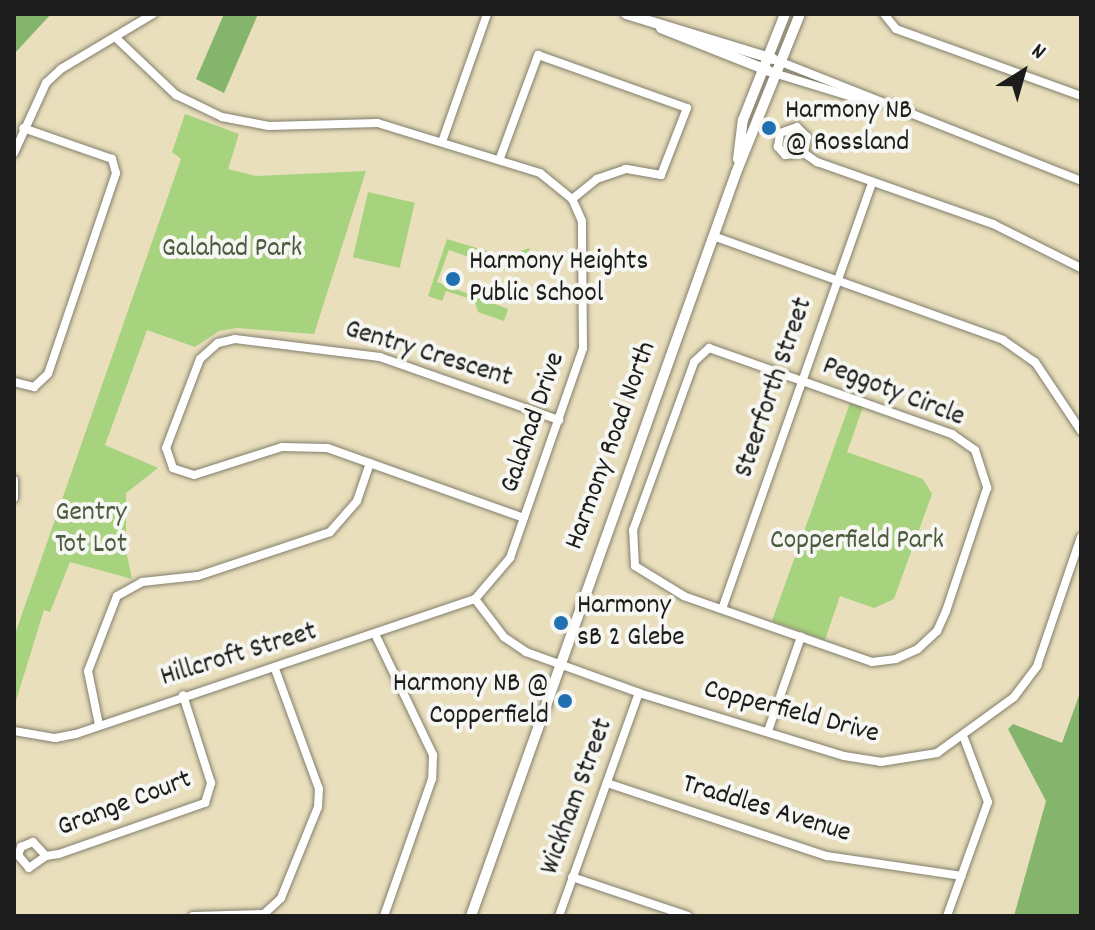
<!DOCTYPE html>
<html>
<head>
<meta charset="utf-8">
<style>
	body { margin:0 }
	#map { position:relative; width:1095px; height:930px; overflow:hidden; background:#e9dfbc; font-family:Dekko,sans-serif }
	div>[style] { position:absolute }
	.green>* { inset:0; background:#a7d27e; transform-origin:0 0 }
	.forest>* { inset:0; background:#85b46d }
	.roads { filter:drop-shadow(0 0 2px #827e6c) drop-shadow(0 0 2px #827e6c) }
	.minor>* { height:8px; margin:-4px; padding:0 4px; transform-origin:4px; border-radius:4px; background:#fff }
	.major>* { height:10px; margin:-5px; padding:0 5px; transform-origin:5px; border-radius:5px; background:#fff }
	.dots>* { width:22px; height:22px; translate:-50% -50%; box-sizing:border-box; border:4px solid #f6f6f2; border-radius:50% }
	span { translate:-50% -50%; white-space:nowrap; text-align:center; line-height:1.15; -webkit-text-stroke:8px #f6f6f2; paint-order:stroke }
	.poi-label { font-size:28px; color:#1c1c1c }
	.left { translate:0 -50%; text-align:left }
	.right { translate:-100% -50%; text-align:right }
	.park-label { font-size:28px; color:#4d5c3e }
	.street-label { font-size:28px; color:#1c1c1c }
	.frame { position:absolute; inset:0; border:16px solid #1c1c1c; pointer-events:none }
	.north { position:absolute; left:983px; top:32px; width:80px; height:80px; -webkit-text-stroke:6px #f6f6f2; paint-order:stroke; rotate:37deg; font-size:22px; font-weight:700; line-height:32px; text-align:center; color:#1c1c1c }
	.north::after { content:''; display:block; margin:auto; width:28px; height:36px; background:#1c1c1c; clip-path:polygon(50% 0,100% 100%,50% 72%,0 100%) }
</style>
</head>
<body>
<div id="map">
	<div class="green">
		<i style="clip-path:polygon(185px 114px,239px 134px,228px 169px,256px 176px,366px 171px,314px 334px,237px 328px,219px 331px,195px 347px,147px 330px,105px 445px,158px 468px,126px 493px,126px 551px,132px 579px,70px 562px,50px 612px,44px 610px,14px 707px,14px 637px,181px 159px,172px 152px)"></i>
		<i style="left:368px;top:192px;width:48px;height:67px;rotate:13deg"></i>
		<i style="clip-path:polygon(447px 239px,503px 256px,530px 248px,523px 266px,511px 262px,508px 271px,449px 250px,437px 282px,508px 309px,504px 321px,478px 312px,474px 300px,446px 291px,442px 301px,428px 296px)"></i>
		<i style="clip-path:polygon(850px 403px,863px 407px,847px 452px,923px 479px,932px 494px,894px 599px,874px 608px,840px 596px,825px 640px,772px 621px)"></i>
	</div>
	<div class="forest">
		<i style="clip-path:polygon(14px 14px,51px 14px,14px 54px)"></i>
		<i style="clip-path:polygon(224px 14px,258px 14px,224px 93px,196px 79px)"></i>
		<i style="clip-path:polygon(1081px 690px,1081px 916px,1014px 916px,1046px 801px,1008px 729px,1013px 724px,1062px 743px)"></i>
	</div>
	<div class="roads">
		<div class="minor">
			<i style="left:884px;top:14px;width:19px;rotate:51deg"></i>
			<i style="left:896px;top:29px;width:197px;rotate:19.9deg"></i>
			<i style="left:781px;top:62px;width:323px;rotate:21.6deg"></i>
			<i style="left:777px;top:74px;width:99px;rotate:17deg"></i>
			<i style="left:442px;top:142px;width:136px;rotate:-70.6deg"></i>
			<i style="left:14px;top:153px;width:77px;rotate:-65.4deg"></i>
			<i style="left:46px;top:83px;width:21px;rotate:-43deg"></i>
			<i style="left:61px;top:69px;width:107px;rotate:-30.9deg"></i>
			<i style="left:804px;top:153px;width:19px;rotate:174deg"></i>
			<i style="left:785px;top:155px;width:11px;rotate:-131deg"></i>
			<i style="left:778px;top:147px;width:14px;rotate:-82deg"></i>
			<i style="left:780px;top:133px;width:18px;rotate:-19deg"></i>
			<i style="left:797px;top:127px;width:14px;rotate:45deg"></i>
			<i style="left:807px;top:137px;width:16px;rotate:101deg"></i>
			<i style="left:804px;top:153px;width:16px;rotate:35deg"></i>
			<i style="left:817px;top:162px;width:187px;rotate:19.4deg"></i>
			<i style="left:993px;top:224px;width:98px;rotate:26.6deg"></i>
			<i style="left:500px;top:158px;width:110px;rotate:-69.7deg"></i>
			<i style="left:538px;top:55px;width:158px;rotate:19.6deg"></i>
			<i style="left:687px;top:108px;width:72px;rotate:111.2deg"></i>
			<i style="left:661px;top:175px;width:36px;rotate:-170deg"></i>
			<i style="left:626px;top:169px;width:31px;rotate:161deg"></i>
			<i style="left:597px;top:179px;width:32px;rotate:141deg"></i>
			<i style="left:713px;top:236px;width:308px;rotate:19.7deg"></i>
			<i style="left:1003px;top:340px;width:39px;rotate:35deg"></i>
			<i style="left:1035px;top:362px;width:83px;rotate:56.3deg"></i>
			<i style="left:709px;top:348px;width:258px;rotate:19.5deg"></i>
			<i style="left:952px;top:434px;width:28px;rotate:35deg"></i>
			<i style="left:975px;top:450px;width:40px;rotate:72deg"></i>
			<i style="left:987px;top:488px;width:130px;rotate:108.4deg"></i>
			<i style="left:946px;top:611px;width:22px;rotate:114deg"></i>
			<i style="left:937px;top:631px;width:26px;rotate:137deg"></i>
			<i style="left:918px;top:649px;width:24px;rotate:156deg"></i>
			<i style="left:896px;top:659px;width:24px;rotate:173deg"></i>
			<i style="left:872px;top:662px;width:199px;rotate:-160.7deg"></i>
			<i style="left:684px;top:596px;width:57px;rotate:-148.5deg"></i>
			<i style="left:635px;top:566px;width:36px;rotate:-93deg"></i>
			<i style="left:633px;top:530px;width:179px;rotate:-70deg"></i>
			<i style="left:694px;top:362px;width:21px;rotate:-43deg"></i>
			<i style="left:14px;top:382px;width:21px;rotate:14deg"></i>
			<i style="left:34px;top:387px;width:19px;rotate:-43deg"></i>
			<i style="left:48px;top:374px;width:212px;rotate:-71.3deg"></i>
			<i style="left:116px;top:173px;width:15px;rotate:-106deg"></i>
			<i style="left:112px;top:159px;width:94px;rotate:-160.8deg"></i>
			<i style="left:14px;top:480px;width:18px;rotate:90deg"></i>
			<i style="left:524px;top:518px;width:209px;rotate:-160.4deg"></i>
			<i style="left:327px;top:448px;width:45px;rotate:-178.7deg"></i>
			<i style="left:282px;top:447px;width:92px;rotate:162.3deg"></i>
			<i style="left:194px;top:475px;width:22px;rotate:-162deg"></i>
			<i style="left:173px;top:468px;width:21px;rotate:-109deg"></i>
			<i style="left:166px;top:448px;width:95px;rotate:-69.1deg"></i>
			<i style="left:200px;top:359px;width:24px;rotate:-42deg"></i>
			<i style="left:218px;top:343px;width:17px;rotate:-13deg"></i>
			<i style="left:235px;top:339px;width:146px;rotate:7.1deg"></i>
			<i style="left:380px;top:357px;width:190px;rotate:19.4deg"></i>
			<i style="left:475px;top:599px;width:48px;rotate:52.7deg"></i>
			<i style="left:504px;top:637px;width:27px;rotate:34deg"></i>
			<i style="left:526px;top:652px;width:120px;rotate:19.9deg"></i>
			<i style="left:639px;top:693px;width:214px;rotate:17.1deg"></i>
			<i style="left:844px;top:756px;width:37px;rotate:9deg"></i>
			<i style="left:881px;top:762px;width:57px;rotate:-9.1deg"></i>
			<i style="left:937px;top:753px;width:95px;rotate:-36deg"></i>
			<i style="left:1014px;top:697px;width:39px;rotate:-53deg"></i>
			<i style="left:1037px;top:666px;width:136px;rotate:-71.2deg"></i>
			<i style="left:722px;top:609px;width:453px;rotate:-70.6deg"></i>
			<i style="left:376px;top:636px;width:132px;rotate:64.4deg"></i>
			<i style="left:433px;top:755px;width:24px;rotate:92deg"></i>
			<i style="left:432px;top:779px;width:145px;rotate:109.3deg"></i>
			<i style="left:99px;top:725px;width:55px;rotate:-101.5deg"></i>
			<i style="left:88px;top:671px;width:80px;rotate:-68.9deg"></i>
			<i style="left:117px;top:596px;width:29px;rotate:-29deg"></i>
			<i style="left:142px;top:582px;width:56px;rotate:-6.1deg"></i>
			<i style="left:198px;top:576px;width:139px;rotate:-18.4deg"></i>
			<i style="left:330px;top:532px;width:41px;rotate:-48.9deg"></i>
			<i style="left:357px;top:501px;width:40px;rotate:-71.1deg"></i>
			<i style="left:14px;top:731px;width:42px;rotate:9.7deg"></i>
			<i style="left:55px;top:738px;width:21px;rotate:-11deg"></i>
			<i style="left:76px;top:734px;width:421px;rotate:-18.7deg"></i>
			<i style="left:475px;top:599px;width:54px;rotate:-49.5deg"></i>
			<i style="left:510px;top:558px;width:222px;rotate:-70.8deg"></i>
			<i style="left:583px;top:348px;width:127px;rotate:-90.5deg"></i>
			<i style="left:582px;top:221px;width:24px;rotate:-114deg"></i>
			<i style="left:572px;top:199px;width:41px;rotate:-140.9deg"></i>
			<i style="left:540px;top:173px;width:170px;rotate:-162.9deg"></i>
			<i style="left:377px;top:123px;width:108px;rotate:178.4deg"></i>
			<i style="left:269px;top:126px;width:48px;rotate:-169.2deg"></i>
			<i style="left:222px;top:117px;width:51px;rotate:-154.4deg"></i>
			<i style="left:176px;top:95px;width:84px;rotate:-136.4deg"></i>
			<i style="left:768px;top:731px;width:100px;rotate:-70.7deg"></i>
			<i style="left:607px;top:783px;width:232px;rotate:18.4deg"></i>
			<i style="left:827px;top:856px;width:136px;rotate:8.4deg"></i>
			<i style="left:46px;top:856px;width:21px;rotate:145deg"></i>
			<i style="left:29px;top:868px;width:17px;rotate:-130deg"></i>
			<i style="left:18px;top:855px;width:9px;rotate:-69deg"></i>
			<i style="left:21px;top:847px;width:13px;rotate:-23deg"></i>
			<i style="left:33px;top:842px;width:19px;rotate:47deg"></i>
			<i style="left:46px;top:856px;width:13px;rotate:-9deg"></i>
			<i style="left:59px;top:854px;width:155px;rotate:-19.3deg"></i>
			<i style="left:205px;top:803px;width:21px;rotate:-73deg"></i>
			<i style="left:211px;top:783px;width:92px;rotate:-107.7deg"></i>
			<i style="left:572px;top:877px;width:122px;rotate:18.6deg"></i>
			<i style="left:193px;top:916px;width:71px;rotate:-1.6deg"></i>
			<i style="left:264px;top:914px;width:23px;rotate:-43deg"></i>
			<i style="left:281px;top:898px;width:98px;rotate:-67.9deg"></i>
			<i style="left:318px;top:807px;width:18px;rotate:-87deg"></i>
			<i style="left:319px;top:789px;width:128px;rotate:-110.1deg"></i>
			<i style="left:559px;top:916px;width:237px;rotate:-70.3deg"></i>
			<i style="left:947px;top:916px;width:121px;rotate:-70.2deg"></i>
			<i style="left:988px;top:802px;width:68px;rotate:-110.6deg"></i>
		</div>
		<div class="major">
			<i style="left:626px;top:14px;width:154px;rotate:17deg"></i>
			<i style="left:661px;top:28px;width:116px;rotate:21.7deg"></i>
			<i style="left:738px;top:159px;width:39px;rotate:-83deg"></i>
			<i style="left:743px;top:120px;width:114px;rotate:-68.4deg"></i>
			<i style="left:471px;top:916px;width:789px;rotate:-70.37deg"></i>
			<i style="left:736px;top:173px;width:171px;rotate:-68.1deg"></i>
		</div>
	</div>
	<div class="dots">
		<i style="left:769px;top:128px;background:#1f6fb2"></i>
		<i style="left:453px;top:279px;background:#1f6fb2"></i>
		<i style="left:561px;top:623px;background:#1f6fb2"></i>
		<i style="left:565px;top:701px;background:#1f6fb2"></i>
	</div>
	<div class="poi-label">
		<span class="left" style="left:785px;top:128px">Harmony NB<br>@ Rossland</span>
		<span class="left" style="left:469px;top:279px">Harmony Heights<br>Public School</span>
		<span class="left" style="left:577px;top:623px">Harmony<br>sB 2 Glebe</span>
		<span class="right" style="left:549px;top:701px">Harmony NB @<br>Copperfield</span>
	</div>
	<div class="park-label">
		<span style="left:232px;top:250px">Galahad Park</span>
		<span style="left:91px;top:530px">Gentry<br>Tot Lot</span>
		<span style="left:857px;top:542px">Copperfield Park</span>
	</div>
	<div class="street-label">
		<span style="left:428px;top:355px;rotate:17deg">Gentry Crescent</span>
		<span style="left:775px;top:388px;rotate:-71deg">Steerforth Street</span>
		<span style="left:893px;top:393px;rotate:21deg">Peggoty Circle</span>
		<span style="left:534px;top:423px;rotate:-71deg">Galahad Drive</span>
		<span style="left:612px;top:446px;rotate:-70deg">Harmony Road North</span>
		<span style="left:239px;top:656px;rotate:-17deg">Hillcroft Street</span>
		<span style="left:791px;top:713px;rotate:15deg">Copperfield Drive</span>
		<span style="left:578px;top:797px;rotate:-70deg">Wickham Street</span>
		<span style="left:125px;top:805px;rotate:-21deg">Grange Court</span>
		<span style="left:766px;top:810px;rotate:17deg">Traddles Avenue</span>
	</div>
	<div class="frame"></div>
	<div class="north">N</div>
</div>
</body>
</html>
